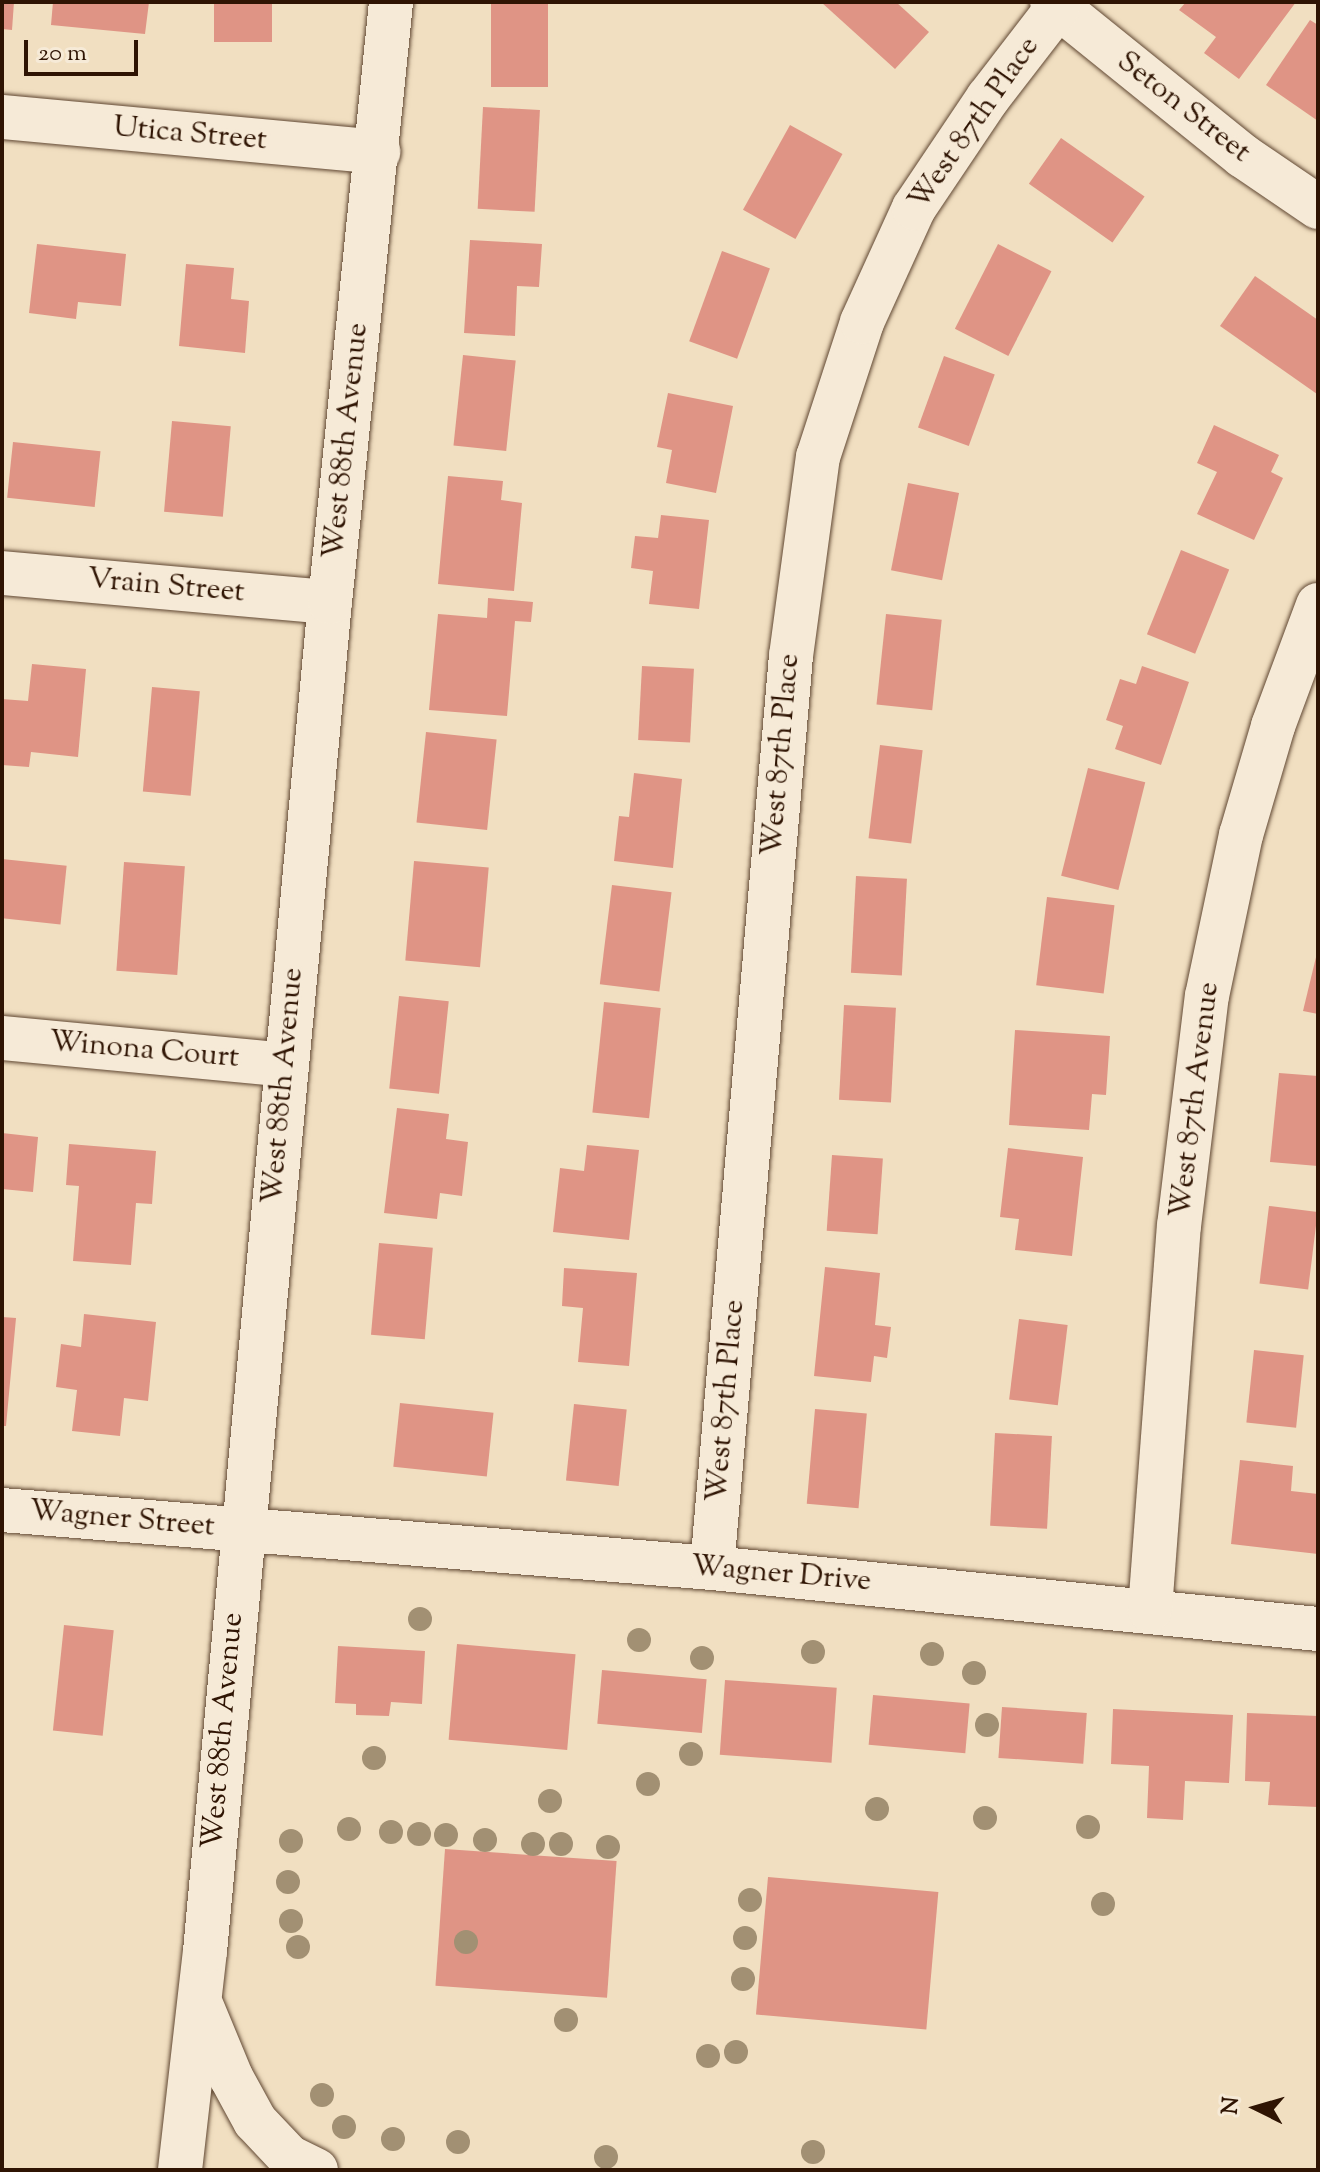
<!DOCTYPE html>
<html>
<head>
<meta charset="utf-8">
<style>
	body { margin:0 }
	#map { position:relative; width:1320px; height:2172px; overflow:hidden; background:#f1dfc1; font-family:"Sorts Mill Goudy",serif }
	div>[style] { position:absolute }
	.building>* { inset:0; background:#df9485; transform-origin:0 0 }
	.roads { filter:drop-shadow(0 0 2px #604732) drop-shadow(0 0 2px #604732) }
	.minor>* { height:44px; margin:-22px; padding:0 22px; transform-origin:22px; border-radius:22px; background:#f6ead7 }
	.trees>* { width:24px; height:24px; margin:-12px; border-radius:50%; background:#a29073 }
	span { translate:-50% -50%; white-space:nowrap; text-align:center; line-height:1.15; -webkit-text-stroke:6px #f6ead7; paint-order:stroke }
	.street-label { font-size:30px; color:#2f1403 }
	.frame { position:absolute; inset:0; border:4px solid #2f1403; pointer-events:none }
	.north { position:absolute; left:1216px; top:2068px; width:80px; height:80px; -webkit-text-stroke:6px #f6ead7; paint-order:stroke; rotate:275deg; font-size:22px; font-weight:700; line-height:32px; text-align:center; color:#2f1403 }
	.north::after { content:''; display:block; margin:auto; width:28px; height:36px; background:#2f1403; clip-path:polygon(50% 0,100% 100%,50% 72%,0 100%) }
	.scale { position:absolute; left:24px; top:40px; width:114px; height:36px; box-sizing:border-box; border:4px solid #2f1403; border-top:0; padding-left:10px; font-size:24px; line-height:28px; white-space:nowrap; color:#2f1403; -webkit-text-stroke:6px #f6ead7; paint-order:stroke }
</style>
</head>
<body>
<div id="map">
	<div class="building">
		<i style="clip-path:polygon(2px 2px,14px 2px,12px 30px,2px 29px)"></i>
		<i style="clip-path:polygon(53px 2px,149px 2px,145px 34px,51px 25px)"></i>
		<i style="left:214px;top:2px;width:58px;height:40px"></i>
		<i style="left:491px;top:2px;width:57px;height:85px"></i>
		<i style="clip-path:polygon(821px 2px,896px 2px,929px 32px,895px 69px)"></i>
		<i style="clip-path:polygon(1186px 2px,1296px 2px,1239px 79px,1204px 53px,1216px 37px,1179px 10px)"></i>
		<i style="clip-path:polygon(1310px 20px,1318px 25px,1318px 121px,1266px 85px)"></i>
		<i style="left:483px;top:107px;width:57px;height:102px;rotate:3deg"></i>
		<i style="left:790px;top:125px;width:60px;height:97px;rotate:29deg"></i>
		<i style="left:1061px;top:138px;width:102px;height:56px;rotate:35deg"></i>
		<i style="clip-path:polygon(470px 240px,542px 244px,539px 287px,517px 286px,515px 336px,464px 333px)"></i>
		<i style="clip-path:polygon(37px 244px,126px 254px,121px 306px,78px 302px,76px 319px,29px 313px)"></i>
		<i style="left:998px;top:244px;width:60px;height:95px;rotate:27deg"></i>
		<i style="left:722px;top:251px;width:51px;height:96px;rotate:20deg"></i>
		<i style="clip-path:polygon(186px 264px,234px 268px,231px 299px,249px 301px,245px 353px,179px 346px)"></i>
		<i style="clip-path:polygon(1255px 276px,1318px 320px,1317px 394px,1220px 326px)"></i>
		<i style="left:463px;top:355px;width:53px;height:91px;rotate:6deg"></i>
		<i style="left:944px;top:356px;width:54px;height:76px;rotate:20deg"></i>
		<i style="clip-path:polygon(668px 393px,733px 406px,716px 493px,666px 483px,672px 450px,657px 447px)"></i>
		<i style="left:172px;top:421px;width:59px;height:91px;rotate:5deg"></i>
		<i style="clip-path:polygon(1214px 425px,1279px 455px,1271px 472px,1283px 478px,1254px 540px,1197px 514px,1217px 472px,1197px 463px)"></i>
		<i style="left:13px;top:442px;width:88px;height:56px;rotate:6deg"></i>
		<i style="clip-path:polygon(448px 476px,503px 481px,501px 500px,522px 503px,514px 591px,438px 584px)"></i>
		<i style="left:908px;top:483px;width:52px;height:89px;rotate:11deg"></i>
		<i style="clip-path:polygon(661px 515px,709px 520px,699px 609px,649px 604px,653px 571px,631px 568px,635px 536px,658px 538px)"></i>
		<i style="left:1181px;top:550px;width:52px;height:91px;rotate:22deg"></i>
		<i style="clip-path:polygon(488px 598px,533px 602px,531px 622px,515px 621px,507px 716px,429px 710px,438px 614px,487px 618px)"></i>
		<i style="left:886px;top:614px;width:56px;height:91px;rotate:6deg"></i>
		<i style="clip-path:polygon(32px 664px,86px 669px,78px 757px,31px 752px,29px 767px,2px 765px,2px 699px,28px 701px)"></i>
		<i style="left:642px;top:666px;width:52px;height:74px;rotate:3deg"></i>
		<i style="clip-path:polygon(1142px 666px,1189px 682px,1161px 765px,1115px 749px,1123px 726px,1106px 720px,1120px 679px,1136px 684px)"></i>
		<i style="left:152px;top:687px;width:48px;height:105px;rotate:5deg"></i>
		<i style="left:426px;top:732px;width:71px;height:91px;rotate:6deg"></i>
		<i style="left:880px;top:745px;width:43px;height:94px;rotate:7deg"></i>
		<i style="left:1088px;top:768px;width:59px;height:111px;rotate:14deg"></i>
		<i style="clip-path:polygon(634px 773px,682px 779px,673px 868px,614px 861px,619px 816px,629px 817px)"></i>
		<i style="left:2px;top:859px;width:65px;height:59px;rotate:6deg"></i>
		<i style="left:414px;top:861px;width:75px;height:100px;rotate:5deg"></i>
		<i style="left:124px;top:862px;width:61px;height:109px;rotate:4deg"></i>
		<i style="left:856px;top:876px;width:51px;height:97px;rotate:3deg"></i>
		<i style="left:612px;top:885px;width:60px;height:100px;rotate:7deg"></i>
		<i style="left:1047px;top:897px;width:68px;height:89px;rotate:7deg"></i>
		<i style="clip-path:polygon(1317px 953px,1318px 953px,1318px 1014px,1303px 1011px)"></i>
		<i style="left:399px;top:996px;width:50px;height:93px;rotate:6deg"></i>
		<i style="left:604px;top:1002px;width:57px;height:111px;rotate:6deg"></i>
		<i style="left:844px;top:1005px;width:52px;height:95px;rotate:3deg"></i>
		<i style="clip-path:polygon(1015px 1030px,1110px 1036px,1106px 1095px,1092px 1094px,1089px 1130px,1009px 1125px)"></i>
		<i style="clip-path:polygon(1279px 1073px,1318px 1076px,1318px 1166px,1270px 1162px)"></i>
		<i style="clip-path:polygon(397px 1108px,449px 1114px,446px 1139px,468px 1142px,462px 1196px,440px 1193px,437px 1219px,384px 1213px)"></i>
		<i style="clip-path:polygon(2px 1133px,38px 1137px,33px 1192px,2px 1189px)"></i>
		<i style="clip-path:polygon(69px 1144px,156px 1151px,152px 1204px,136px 1203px,131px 1265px,73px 1261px,79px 1186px,66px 1185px)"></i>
		<i style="clip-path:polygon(587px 1145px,639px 1150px,629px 1240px,553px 1232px,560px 1168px,584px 1171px)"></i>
		<i style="clip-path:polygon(1008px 1148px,1083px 1157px,1072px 1256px,1015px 1250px,1019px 1219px,1000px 1217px)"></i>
		<i style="left:832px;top:1155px;width:51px;height:76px;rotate:4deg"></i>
		<i style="left:1269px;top:1206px;width:49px;height:78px;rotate:7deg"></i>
		<i style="left:379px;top:1243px;width:54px;height:92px;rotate:5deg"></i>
		<i style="clip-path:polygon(825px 1267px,880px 1273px,875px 1325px,891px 1327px,887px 1358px,874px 1356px,871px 1382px,814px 1376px)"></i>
		<i style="clip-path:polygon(564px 1268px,637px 1273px,629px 1366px,578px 1362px,583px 1308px,562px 1306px)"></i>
		<i style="clip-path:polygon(84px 1314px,156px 1322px,148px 1401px,124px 1398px,120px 1436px,72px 1431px,77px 1390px,56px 1387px,61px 1344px,81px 1347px)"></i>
		<i style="clip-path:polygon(2px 1317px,16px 1318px,6px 1426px,2px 1426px)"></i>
		<i style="left:1019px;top:1319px;width:49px;height:81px;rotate:7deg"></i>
		<i style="left:1254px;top:1350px;width:50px;height:73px;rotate:6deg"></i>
		<i style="left:400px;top:1403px;width:94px;height:64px;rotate:6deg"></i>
		<i style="left:574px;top:1404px;width:53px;height:77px;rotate:6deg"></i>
		<i style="left:815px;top:1409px;width:52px;height:95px;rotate:5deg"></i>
		<i style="left:995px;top:1433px;width:57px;height:93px;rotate:3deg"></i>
		<i style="clip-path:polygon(1240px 1460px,1293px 1466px,1291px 1491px,1318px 1494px,1318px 1554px,1231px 1544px)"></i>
		<i style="left:64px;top:1625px;width:50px;height:106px;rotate:6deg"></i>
		<i style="left:457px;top:1644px;width:119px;height:96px;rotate:5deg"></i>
		<i style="clip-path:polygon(338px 1646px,425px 1651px,422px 1704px,391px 1702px,389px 1716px,356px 1715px,356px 1704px,335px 1703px)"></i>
		<i style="left:602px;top:1670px;width:105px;height:54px;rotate:5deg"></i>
		<i style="left:725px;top:1680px;width:112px;height:75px;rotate:4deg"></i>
		<i style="left:873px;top:1695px;width:97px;height:50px;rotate:5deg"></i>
		<i style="left:1002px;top:1707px;width:85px;height:51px;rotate:4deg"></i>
		<i style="clip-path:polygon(1113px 1709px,1233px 1715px,1229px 1783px,1185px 1781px,1183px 1820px,1147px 1818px,1149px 1766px,1111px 1764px)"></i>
		<i style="clip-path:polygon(1247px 1713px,1318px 1716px,1318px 1807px,1268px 1805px,1270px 1782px,1245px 1781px)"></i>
		<i style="left:445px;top:1849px;width:172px;height:137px;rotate:4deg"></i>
		<i style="left:768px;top:1877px;width:171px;height:138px;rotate:5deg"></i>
	</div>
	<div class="roads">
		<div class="minor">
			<i style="left:1052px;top:2px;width:245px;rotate:38.9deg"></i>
			<i style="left:1243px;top:156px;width:91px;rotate:34.2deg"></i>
			<i style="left:2px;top:117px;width:378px;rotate:5.3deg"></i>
			<i style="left:2px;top:573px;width:329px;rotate:5.1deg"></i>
			<i style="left:2px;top:1038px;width:285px;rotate:5.4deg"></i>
			<i style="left:2px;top:1510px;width:712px;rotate:4.67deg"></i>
			<i style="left:712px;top:1568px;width:609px;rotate:5.75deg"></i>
			<i style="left:712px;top:1568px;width:915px;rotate:-85.05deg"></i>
			<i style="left:791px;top:656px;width:201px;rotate:-82.3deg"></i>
			<i style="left:818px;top:457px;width:142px;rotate:-71.9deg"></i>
			<i style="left:862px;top:322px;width:125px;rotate:-65.5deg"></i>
			<i style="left:914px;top:208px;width:133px;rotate:-56.1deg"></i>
			<i style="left:988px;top:98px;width:115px;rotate:-52.4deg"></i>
			<i style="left:1150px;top:1610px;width:385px;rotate:-85.7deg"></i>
			<i style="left:1179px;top:1226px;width:232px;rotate:-83.1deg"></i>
			<i style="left:1207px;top:996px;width:165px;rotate:-78.1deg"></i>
			<i style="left:1241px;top:835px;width:114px;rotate:-73.6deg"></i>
			<i style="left:1273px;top:726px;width:129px;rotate:-69.6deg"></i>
			<i style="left:202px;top:2007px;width:76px;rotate:67.5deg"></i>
			<i style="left:231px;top:2077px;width:50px;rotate:61.4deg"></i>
			<i style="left:255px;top:2121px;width:50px;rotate:46.6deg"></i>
			<i style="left:289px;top:2157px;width:30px;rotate:26deg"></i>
			<i style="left:180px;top:2170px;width:220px;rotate:-83.5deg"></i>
			<i style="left:205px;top:1951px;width:1355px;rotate:-84.71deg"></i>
			<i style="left:330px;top:602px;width:603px;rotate:-84.19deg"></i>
		</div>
	</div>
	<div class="trees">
		<i style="left:420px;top:1619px"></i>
		<i style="left:639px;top:1640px"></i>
		<i style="left:813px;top:1652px"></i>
		<i style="left:932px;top:1654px"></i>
		<i style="left:702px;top:1658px"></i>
		<i style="left:974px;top:1673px"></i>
		<i style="left:987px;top:1725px"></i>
		<i style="left:691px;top:1754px"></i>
		<i style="left:374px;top:1758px"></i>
		<i style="left:648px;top:1784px"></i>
		<i style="left:550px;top:1801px"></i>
		<i style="left:877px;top:1809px"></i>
		<i style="left:985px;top:1818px"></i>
		<i style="left:1088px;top:1827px"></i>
		<i style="left:349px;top:1829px"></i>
		<i style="left:391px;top:1832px"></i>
		<i style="left:419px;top:1834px"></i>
		<i style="left:446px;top:1835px"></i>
		<i style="left:485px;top:1840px"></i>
		<i style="left:291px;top:1841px"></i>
		<i style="left:533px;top:1844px"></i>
		<i style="left:561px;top:1844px"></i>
		<i style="left:608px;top:1847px"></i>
		<i style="left:288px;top:1882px"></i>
		<i style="left:750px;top:1900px"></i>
		<i style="left:1103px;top:1904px"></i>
		<i style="left:291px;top:1921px"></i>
		<i style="left:745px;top:1938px"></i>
		<i style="left:466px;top:1942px"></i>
		<i style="left:298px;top:1947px"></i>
		<i style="left:743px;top:1979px"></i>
		<i style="left:566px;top:2020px"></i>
		<i style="left:736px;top:2052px"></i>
		<i style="left:708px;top:2056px"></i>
		<i style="left:322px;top:2095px"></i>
		<i style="left:344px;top:2127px"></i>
		<i style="left:393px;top:2139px"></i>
		<i style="left:458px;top:2142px"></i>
		<i style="left:813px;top:2152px"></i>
		<i style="left:606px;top:2157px"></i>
	</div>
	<div class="street-label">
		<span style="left:1183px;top:108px;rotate:38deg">Seton Street</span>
		<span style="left:975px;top:124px;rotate:-55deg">West 87th Place</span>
		<span style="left:190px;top:135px;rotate:5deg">Utica Street</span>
		<span style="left:347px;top:441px;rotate:-84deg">West 88th Avenue</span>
		<span style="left:166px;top:587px;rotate:5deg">Vrain Street</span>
		<span style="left:782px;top:755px;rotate:-85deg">West 87th Place</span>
		<span style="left:144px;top:1051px;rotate:5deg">Winona Court</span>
		<span style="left:284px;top:1086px;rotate:-85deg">West 88th Avenue</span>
		<span style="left:1196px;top:1100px;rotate:-83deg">West 87th Avenue</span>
		<span style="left:727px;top:1401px;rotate:-85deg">West 87th Place</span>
		<span style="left:122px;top:1520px;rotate:5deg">Wagner Street</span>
		<span style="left:781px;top:1575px;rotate:5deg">Wagner Drive</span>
		<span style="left:224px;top:1731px;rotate:-85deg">West 88th Avenue</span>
	</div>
	<div class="frame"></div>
	<div class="north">N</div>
	<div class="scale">20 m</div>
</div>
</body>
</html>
